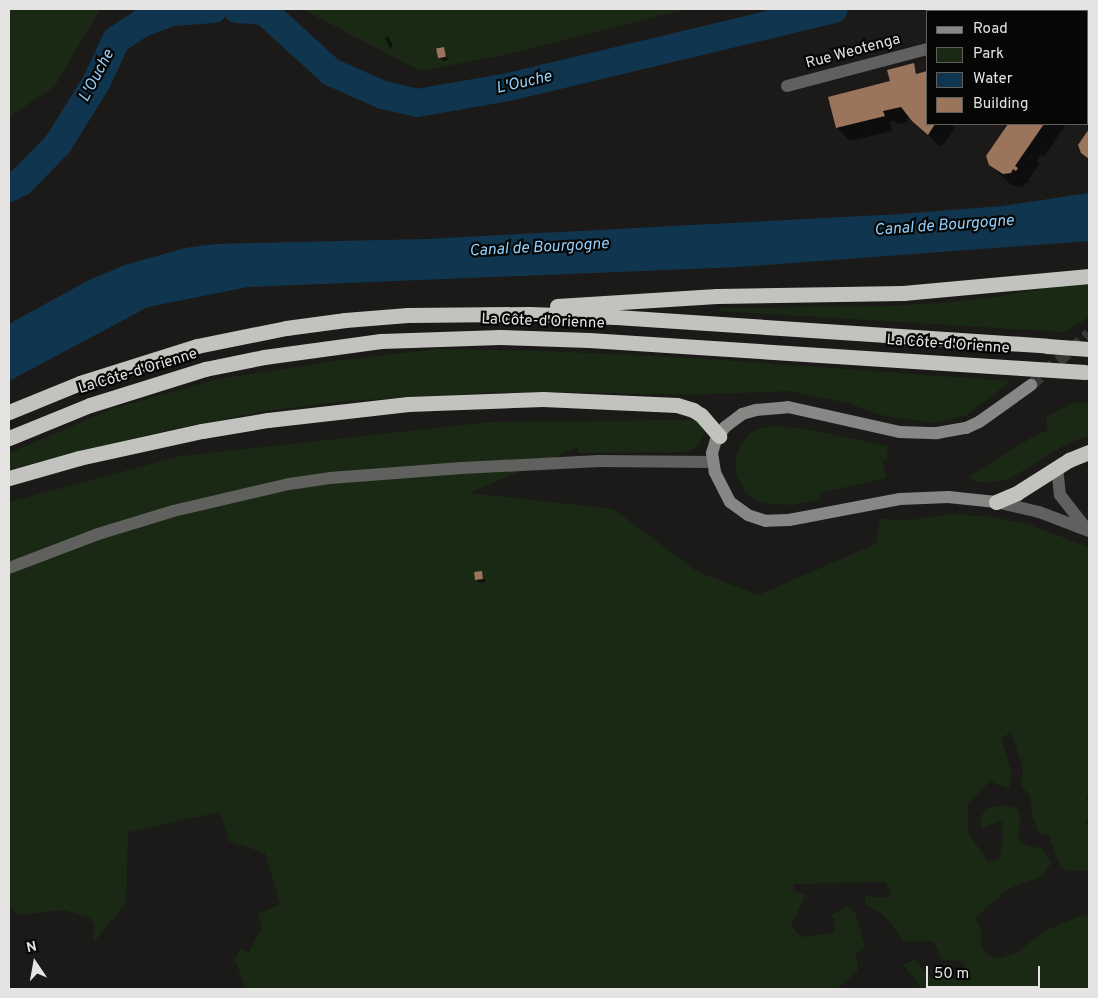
<!DOCTYPE html>
<html>
<head>
<meta charset="utf-8">
<style>
	body { margin:0 }
	#map { position:relative; width:1098px; height:998px; overflow:hidden; background:#1c1a19; font-family:Overpass,sans-serif }
	div>[style] { position:absolute }
	.green>* { inset:0; background:#192913 }
	.water>* { inset:0; background:#10364f }
	.shadow>* { inset:0; background:#0007 }
	.river>* { height:28px; margin:-14px; padding:0 14px; transform-origin:14px; border-radius:14px; background:#10364f }
	.building>* { inset:0; background:#9b755b; transform-origin:0 0 }
	.secondary-tunnel>* { height:12px; margin-top:-6px; transform-origin:0; background:repeating-linear-gradient(90deg,#3a3837 0 12px,transparent 0 18px) }
	.street>* { height:12px; margin:-6px; padding:0 6px; transform-origin:6px; border-radius:6px; background:#60605e }
	.secondary>* { height:12px; margin:-6px; padding:0 6px; transform-origin:6px; border-radius:6px; background:#878785 }
	.highway>* { height:15px; margin:-7.5px; padding:0 7.5px; transform-origin:7.5px; border-radius:7.5px; background:#c2c2bf }
	.highway-bridge>* { height:15px; margin:-7.5px; padding:0 7.5px; transform-origin:7.5px; border-radius:7.5px; background:#c2c2bf }
	span { translate:-50% -50%; white-space:nowrap; text-align:center; line-height:1.15; -webkit-text-stroke:4.5px #060605; paint-order:stroke }
	.street-label { font-size:15px; color:#e6e4e3 }
	.water-label { font-size:16px; color:#91d0fe; font-style:italic }
	.frame { position:absolute; inset:0; border:10px solid #e6e4e3; pointer-events:none }
	.legend { position:absolute; left:926px; top:10px; width:162px; height:115px; box-sizing:border-box; background:#060605; border:1px solid #605f5e; margin:0; padding:6px 9px; list-style:none; font-size:15px; color:#e6e4e3 }
	.legend li { display:flex; align-items:center; gap:10px; height:25px }
	.legend b { width:25px; border:1px solid #605f5e }
	.north { position:absolute; left:10px; top:938px; width:50px; height:50px; -webkit-text-stroke:4px #060605; paint-order:stroke; rotate:348deg; font-size:14px; font-weight:700; line-height:20px; text-align:center; color:#e6e4e3 }
	.north::after { content:''; display:block; margin:auto; width:18px; height:22px; background:#e6e4e3; clip-path:polygon(50% 0,100% 100%,50% 72%,0 100%) }
	.scale { position:absolute; left:926px; top:966px; width:114px; height:22px; box-sizing:border-box; border:2px solid #e6e4e3; border-top:0; padding-left:6px; font-size:15px; line-height:18px; white-space:nowrap; color:#e6e4e3; -webkit-text-stroke:4px #060605; paint-order:stroke }
</style>
</head>
<body>
<div id="map">
	<div class="green">
		<i style="clip-path:polygon(9px 9px,100px 9px,55px 86px,9px 117px)"></i>
		<i style="clip-path:polygon(302px 9px,686px 9px,509px 54px,420px 71px)"></i>
		<i style="clip-path:polygon(1079px 283px,1089px 284px,1089px 317px,1065px 332px,721px 311px,720px 308px,886px 306px,941px 303px,995px 297px)"></i>
		<i style="clip-path:polygon(437px 349px,546px 351px,693px 358px,1011px 381px,967px 415px,933px 423px,885px 416px,847px 403px,790px 391px,687px 395px,558px 392px,481px 393px,348px 401px,265px 411px,160px 432px,9px 469px,9px 453px,28px 445px,114px 408px,219px 379px,342px 360px)"></i>
		<i style="clip-path:polygon(1072px 403px,1089px 403px,1089px 436px,1066px 444px,1009px 479px,988px 483px,974px 481px,970px 476px,1031px 438px,1048px 430px,1046px 417px)"></i>
		<i style="clip-path:polygon(692px 420px,700px 424px,704px 432px,700px 443px,688px 452px,579px 453px,577px 447px,469px 493px,613px 509px,698px 572px,758px 595px,876px 544px,880px 519px,911px 520px,952px 514px,994px 517px,1030px 525px,1089px 547px,1089px 794px,1086px 799px,1089px 801px,1089px 818px,1085px 823px,1089px 826px,1089px 871px,1067px 871px,1059px 864px,1049px 835px,1039px 833px,1033px 819px,1030px 796px,1021px 785px,1023px 768px,1011px 732px,1001px 738px,1012px 774px,1009px 789px,990px 781px,968px 804px,968px 833px,988px 861px,999px 859px,1003px 841px,1002px 821px,982px 828px,980px 818px,986px 809px,1002px 805px,1017px 808px,1021px 819px,1017px 838px,1026px 845px,1043px 849px,1051px 863px,1043px 876px,1008px 889px,975px 918px,981px 929px,981px 945px,987px 955px,1000px 958px,1016px 953px,1047px 930px,1080px 916px,1089px 917px,1089px 989px,920px 989px,919px 984px,903px 965px,914px 960px,932px 979px,965px 978px,964px 962px,942px 959px,933px 941px,904px 941px,884px 915px,865px 904px,865px 896px,889px 898px,891px 890px,885px 882px,793px 884px,794px 891px,806px 894px,791px 926px,802px 937px,833px 933px,836px 928px,832px 915px,846px 906px,855px 912px,865px 947px,856px 953px,858px 970px,837px 989px,246px 989px,235px 960px,240px 948px,248px 953px,262px 929px,258px 914px,280px 904px,265px 853px,229px 841px,220px 812px,128px 832px,126px 903px,93px 943px,95px 924px,89px 917px,63px 910px,19px 915px,11px 908px,9px 894px,9px 502px,181px 456px,491px 422px)"></i>
		<i style="clip-path:polygon(774px 426px,806px 429px,888px 446px,887px 460px,882px 461px,886px 478px,820px 493px,821px 499px,793px 505px,769px 504px,756px 500px,746px 492px,737px 477px,735px 464px,736px 456px,740px 452px,739px 447px,750px 434px,758px 429px)"></i>
	</div>
	<div class="water">
		<i style="clip-path:polygon(1089px 193px,1089px 241px,739px 267px,248px 287px,148px 307px,9px 381px,9px 324px,89px 280px,125px 265px,185px 248px,216px 244px,426px 239px,901px 214px,1002px 206px)"></i>
	</div>
	<div class="shadow">
		<i style="clip-path:polygon(388px 36px,393px 46px,391px 47px,391px 50px,385px 38px)"></i>
		<i style="clip-path:polygon(1087px 44px,1089px 47px,1089px 89px,1087px 93px)"></i>
		<i style="clip-path:polygon(443px 48px,448px 60px,443px 61px,440px 58px)"></i>
		<i style="clip-path:polygon(913px 64px,918px 74px,927px 124px,950px 124px,955px 128px,943px 145px,940px 146px,934px 141px,912px 117px,907px 118px,908px 122px,898px 124px,894px 120px,890px 122px,892px 131px,850px 141px,837px 128px)"></i>
		<i style="clip-path:polygon(1010px 124px,1066px 124px,1044px 157px,1041px 155px,1037px 161px,1040px 163px,1028px 180px,1031px 183px,1027px 182px,1024px 186px,1017px 187px,1010px 184px,990px 164px,987px 157px)"></i>
		<i style="clip-path:polygon(481px 572px,486px 582px,479px 583px,477px 580px)"></i>
	</div>
	<div class="river">
		<i style="left:237px;top:9px;width:27px;rotate:4deg"></i>
		<i style="left:264px;top:11px;width:91px;rotate:42.3deg"></i>
		<i style="left:331px;top:72px;width:57px;rotate:23.9deg"></i>
		<i style="left:383px;top:95px;width:35px;rotate:13deg"></i>
		<i style="left:417px;top:103px;width:93px;rotate:-9.9deg"></i>
		<i style="left:509px;top:87px;width:334px;rotate:-13.5deg"></i>
		<i style="left:9px;top:188px;width:13px;rotate:-27deg"></i>
		<i style="left:21px;top:182px;width:53px;rotate:-45.8deg"></i>
		<i style="left:58px;top:144px;width:74px;rotate:-58.2deg"></i>
		<i style="left:97px;top:81px;width:45px;rotate:-65.1deg"></i>
		<i style="left:116px;top:40px;width:31px;rotate:-33deg"></i>
		<i style="left:142px;top:23px;width:33px;rotate:-20deg"></i>
		<i style="left:173px;top:12px;width:40px;rotate:-4.3deg"></i>
	</div>
	<div class="building">
		<i style="left:444px;top:47px;width:10px;height:8px;rotate:79deg"></i>
		<i style="clip-path:polygon(914px 63px,916px 74px,927px 71px,927px 124px,935px 124px,928px 135px,912px 121px,901px 107px,883px 111px,885px 116px,836px 128px,828px 97px,890px 81px,887px 70px)"></i>
		<i style="clip-path:polygon(1008px 124px,1044px 124px,1015px 166px,1018px 168px,1016px 171px,1013px 169px,1011px 173px,1003px 174px,989px 165px,986px 156px)"></i>
		<i style="clip-path:polygon(1089px 129px,1089px 159px,1081px 153px,1078px 145px)"></i>
		<i style="left:482px;top:571px;width:8px;height:8px;rotate:83deg"></i>
	</div>
	<div class="secondary-tunnel">
		<i style="left:1031px;top:385px;width:77px;rotate:-41.3deg"></i>
	</div>
	<div class="street">
		<i style="left:1087px;top:12px;width:2px"></i>
		<i style="left:787px;top:86px;width:145px;rotate:-14.8deg"></i>
		<i style="left:1057px;top:467px;width:28px;rotate:84deg"></i>
		<i style="left:1060px;top:495px;width:41px;rotate:52deg"></i>
		<i style="left:996px;top:502px;width:44px;rotate:13.1deg"></i>
		<i style="left:1039px;top:512px;width:53px;rotate:20.8deg"></i>
		<i style="left:9px;top:568px;width:95px;rotate:-20.9deg"></i>
		<i style="left:98px;top:534px;width:78px;rotate:-17deg"></i>
		<i style="left:173px;top:511px;width:119px;rotate:-13.1deg"></i>
		<i style="left:289px;top:484px;width:41px;rotate:-8.3deg"></i>
		<i style="left:330px;top:478px;width:132px;rotate:-4.3deg"></i>
		<i style="left:462px;top:468px;width:137px;rotate:-2.9deg"></i>
		<i style="left:599px;top:461px;width:113px;rotate:0.5deg"></i>
	</div>
	<div class="secondary">
		<i style="left:996px;top:502px;width:48px;rotate:-174.1deg"></i>
		<i style="left:948px;top:497px;width:48px;rotate:177.6deg"></i>
		<i style="left:900px;top:499px;width:113px;rotate:169.3deg"></i>
		<i style="left:789px;top:520px;width:23px;rotate:178deg"></i>
		<i style="left:766px;top:521px;width:19px;rotate:-162deg"></i>
		<i style="left:748px;top:515px;width:22px;rotate:-144deg"></i>
		<i style="left:730px;top:502px;width:34px;rotate:-117deg"></i>
		<i style="left:715px;top:472px;width:19px;rotate:-99deg"></i>
		<i style="left:712px;top:453px;width:14px;rotate:-73deg"></i>
		<i style="left:716px;top:440px;width:16px;rotate:-55deg"></i>
		<i style="left:725px;top:427px;width:21px;rotate:-37deg"></i>
		<i style="left:742px;top:414px;width:15px;rotate:-16deg"></i>
		<i style="left:756px;top:410px;width:32px;rotate:-5deg"></i>
		<i style="left:788px;top:407px;width:115px;rotate:12.6deg"></i>
		<i style="left:900px;top:432px;width:37px;rotate:2deg"></i>
		<i style="left:937px;top:433px;width:29px;rotate:-10deg"></i>
		<i style="left:966px;top:428px;width:14px;rotate:-25deg"></i>
		<i style="left:979px;top:422px;width:64px;rotate:-35.4deg"></i>
	</div>
	<div class="highway">
		<i style="left:557px;top:306px;width:160px;rotate:-3.6deg"></i>
		<i style="left:717px;top:296px;width:186px;rotate:-0.9deg"></i>
		<i style="left:903px;top:293px;width:187px;rotate:-5.2deg"></i>
		<i style="left:9px;top:412px;width:77px;rotate:-22.2deg"></i>
		<i style="left:80px;top:383px;width:123px;rotate:-17.5deg"></i>
		<i style="left:197px;top:346px;width:91px;rotate:-11.4deg"></i>
		<i style="left:286px;top:328px;width:60px;rotate:-7.7deg"></i>
		<i style="left:345px;top:320px;width:63px;rotate:-4.5deg"></i>
		<i style="left:408px;top:315px;width:121px;rotate:-0.5deg"></i>
		<i style="left:529px;top:314px;width:87px;rotate:2deg"></i>
		<i style="left:616px;top:317px;width:432px;rotate:3.8deg"></i>
		<i style="left:9px;top:438px;width:87px;rotate:-22.2deg"></i>
		<i style="left:90px;top:405px;width:121px;rotate:-17.4deg"></i>
		<i style="left:205px;top:369px;width:60px;rotate:-11.5deg"></i>
		<i style="left:264px;top:357px;width:118px;rotate:-7.8deg"></i>
		<i style="left:381px;top:341px;width:119px;rotate:-1.9deg"></i>
		<i style="left:500px;top:337px;width:89px;rotate:1.9deg"></i>
		<i style="left:589px;top:340px;width:433px;rotate:3.7deg"></i>
		<i style="left:9px;top:478px;width:73px;rotate:-15.9deg"></i>
		<i style="left:79px;top:458px;width:126px;rotate:-12.4deg"></i>
		<i style="left:202px;top:431px;width:67px;rotate:-9.5deg"></i>
		<i style="left:268px;top:420px;width:141px;rotate:-6.5deg"></i>
		<i style="left:408px;top:404px;width:135px;rotate:-2.1deg"></i>
		<i style="left:543px;top:399px;width:134px;rotate:2.6deg"></i>
		<i style="left:677px;top:405px;width:17px;rotate:17deg"></i>
		<i style="left:693px;top:410px;width:9px;rotate:32deg"></i>
		<i style="left:701px;top:415px;width:28px;rotate:49deg"></i>
		<i style="left:996px;top:502px;width:23px;rotate:-23deg"></i>
		<i style="left:1017px;top:493px;width:62px;rotate:-32.4deg"></i>
		<i style="left:1069px;top:460px;width:22px;rotate:-22deg"></i>
	</div>
	<div class="highway-bridge">
		<i style="left:1047px;top:346px;width:42px;rotate:4.1deg"></i>
		<i style="left:1021px;top:368px;width:64px;rotate:3.6deg"></i>
	</div>
	<div class="street-label">
		<span style="left:853px;top:52px;rotate:-15deg">Rue Weotenga</span>
		<span style="left:543px;top:322px;rotate:2deg">La Côte-d'Orienne</span>
		<span style="left:948px;top:345px;rotate:4deg">La Côte-d'Orienne</span>
		<span style="left:138px;top:372px;rotate:-17deg">La Côte-d'Orienne</span>
	</div>
	<div class="water-label">
		<span style="left:97px;top:76px;rotate:-62deg">L'Ouche</span>
		<span style="left:524px;top:83px;rotate:-13deg">L'Ouche</span>
		<span style="left:944px;top:226px;rotate:-4deg">Canal de Bourgogne</span>
		<span style="left:539px;top:248px;rotate:-3deg">Canal de Bourgogne</span>
	</div>
	<div class="frame"></div>
	<ul class="legend">
	<li><b style="height:6px;background:#878785"></b>Road</li>
	<li><b style="height:14px;background:#192913"></b>Park</li>
	<li><b style="height:14px;background:#10364f"></b>Water</li>
	<li><b style="height:14px;background:#9b755b"></b>Building</li>
	</ul>
	<div class="north">N</div>
	<div class="scale">50 m</div>
</div>
</body>
</html>
